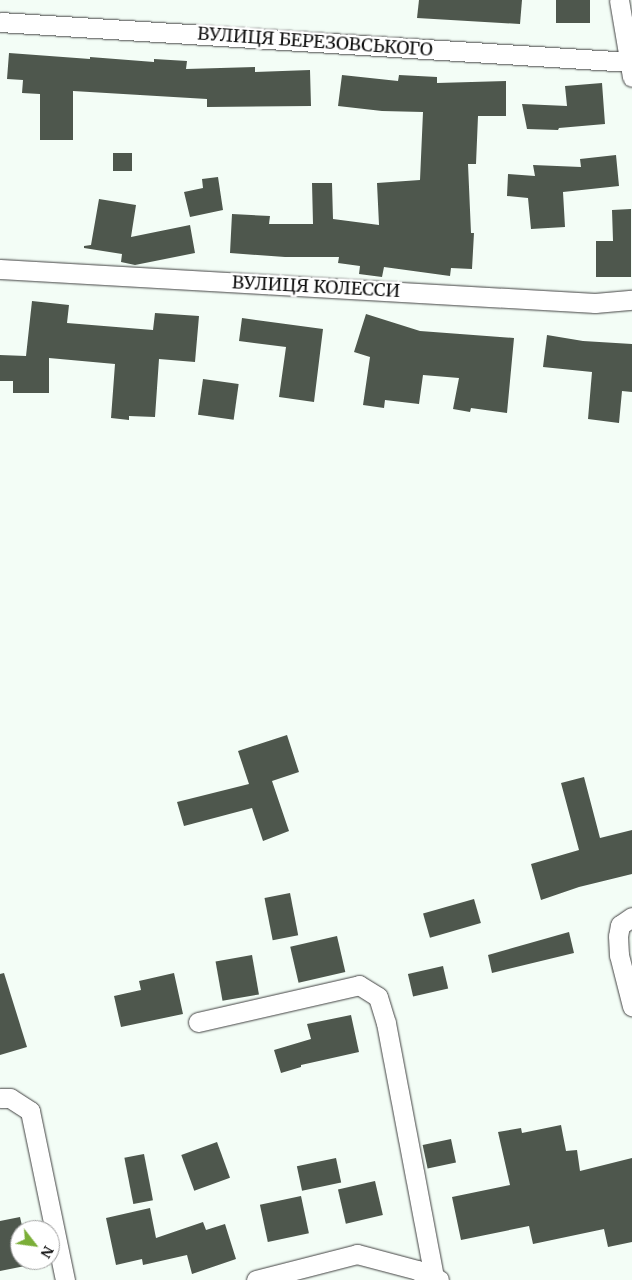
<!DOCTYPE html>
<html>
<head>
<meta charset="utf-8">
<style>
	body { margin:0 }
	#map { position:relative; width:632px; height:1280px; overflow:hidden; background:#f3fdf6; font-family:Merriweather,serif }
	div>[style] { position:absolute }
	.building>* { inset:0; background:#4e574d; transform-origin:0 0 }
	.roads { filter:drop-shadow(0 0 1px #424242) drop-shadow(0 0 1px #424242) }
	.street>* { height:19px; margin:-9.5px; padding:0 9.5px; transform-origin:9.5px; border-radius:9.5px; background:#fff }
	span { translate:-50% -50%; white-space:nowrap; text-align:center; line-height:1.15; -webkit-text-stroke:5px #fff; paint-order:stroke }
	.street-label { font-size:18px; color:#0f0f0f }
	.north { position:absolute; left:10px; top:1220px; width:50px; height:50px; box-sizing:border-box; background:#fff; border:1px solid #9f9f9f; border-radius:50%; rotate:120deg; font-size:14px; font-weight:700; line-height:20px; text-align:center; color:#0f0f0f }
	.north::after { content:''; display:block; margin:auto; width:18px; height:22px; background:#7bae38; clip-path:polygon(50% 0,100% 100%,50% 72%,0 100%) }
</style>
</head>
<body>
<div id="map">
	<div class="building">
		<i style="clip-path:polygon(419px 0,522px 0,520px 24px,417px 18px)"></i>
		<i style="left:556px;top:0;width:34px;height:23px"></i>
		<i style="clip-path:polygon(9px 53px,90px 59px,90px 57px,154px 62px,154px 59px,187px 61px,186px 69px,255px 67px,255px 72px,310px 70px,311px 106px,207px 107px,207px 99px,73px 91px,73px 140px,40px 140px,40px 94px,22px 93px,23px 80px,7px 79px)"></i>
		<i style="clip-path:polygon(342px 75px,398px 81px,399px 75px,437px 77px,437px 83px,506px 81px,506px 116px,478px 116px,476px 164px,468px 164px,471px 233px,474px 233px,472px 269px,451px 268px,450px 276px,384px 267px,382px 277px,359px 274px,360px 266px,338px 263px,339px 257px,285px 257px,230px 253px,232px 214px,270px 216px,269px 224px,313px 224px,312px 183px,332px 183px,333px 219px,379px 225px,377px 183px,420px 180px,423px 112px,382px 111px,338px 106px)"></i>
		<i style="clip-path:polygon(602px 83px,605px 124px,559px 128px,558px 130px,527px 129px,522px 104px,567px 106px,565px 86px)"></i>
		<i style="left:113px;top:153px;width:19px;height:18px"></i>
		<i style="clip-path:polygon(616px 155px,619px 186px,563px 192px,565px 227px,531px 229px,528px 198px,507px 196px,508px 174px,535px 176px,533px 165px,581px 167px,580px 159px)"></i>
		<i style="clip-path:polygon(218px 177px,223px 210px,190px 217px,184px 192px,203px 188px,202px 179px)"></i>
		<i style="clip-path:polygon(99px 199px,136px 205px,131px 237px,190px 225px,195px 253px,135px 265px,121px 262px,122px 254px,84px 248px,84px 246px,91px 245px)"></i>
		<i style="clip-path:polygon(631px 209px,631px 277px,596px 277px,596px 241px,613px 241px,612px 210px)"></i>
		<i style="clip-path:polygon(32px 301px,69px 305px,67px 323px,153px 330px,155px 313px,199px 316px,195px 362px,159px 359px,155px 417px,129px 416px,129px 420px,111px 418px,115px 364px,49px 358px,49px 393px,13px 393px,13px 381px,0 381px,0 355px,26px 356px)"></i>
		<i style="clip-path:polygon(366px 314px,420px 331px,514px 338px,507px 413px,471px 408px,470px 412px,453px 409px,459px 378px,423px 375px,419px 404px,385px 400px,384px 408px,363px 405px,370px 357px,354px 352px)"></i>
		<i style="clip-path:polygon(242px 318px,323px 329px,314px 402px,279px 397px,286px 347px,239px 341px)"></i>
		<i style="clip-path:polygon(547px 335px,583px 341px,632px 344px,632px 392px,622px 391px,619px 423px,588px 419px,592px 372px,543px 367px)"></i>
		<i style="left:203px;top:379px;width:36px;height:36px;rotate:8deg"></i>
		<i style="clip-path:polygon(287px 735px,299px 772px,272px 781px,289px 831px,263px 841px,252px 808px,184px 826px,177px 802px,249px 784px,238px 751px)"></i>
		<i style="clip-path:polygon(584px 777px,600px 838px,632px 830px,632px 874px,579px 887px,541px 900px,531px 864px,579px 850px,561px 783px)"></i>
		<i style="left:290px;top:893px;width:43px;height:26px;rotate:79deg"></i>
		<i style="left:474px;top:899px;width:25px;height:53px;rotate:74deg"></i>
		<i style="clip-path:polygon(569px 932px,574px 953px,492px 973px,488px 955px)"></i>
		<i style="left:337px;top:936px;width:37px;height:48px;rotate:77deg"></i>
		<i style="left:252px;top:955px;width:40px;height:37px;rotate:80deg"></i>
		<i style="left:443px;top:966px;width:23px;height:36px;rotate:77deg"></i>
		<i style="clip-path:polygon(4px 973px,27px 1047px,0 1055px,0 974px)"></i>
		<i style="clip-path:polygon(174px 973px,183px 1014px,121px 1027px,114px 996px,141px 990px,139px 981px)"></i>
		<i style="clip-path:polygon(351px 1015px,359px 1052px,301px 1065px,301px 1067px,281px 1073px,274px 1050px,311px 1039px,307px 1024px)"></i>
		<i style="clip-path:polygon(561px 1125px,566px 1151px,577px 1150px,580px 1171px,632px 1158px,632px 1242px,608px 1247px,604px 1229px,533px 1244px,529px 1226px,461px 1240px,452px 1197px,510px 1185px,498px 1132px,521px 1128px,522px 1133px)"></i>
		<i style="left:451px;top:1139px;width:24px;height:29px;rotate:78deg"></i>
		<i style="left:217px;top:1142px;width:38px;height:38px;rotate:70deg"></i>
		<i style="left:144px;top:1154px;width:47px;height:20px;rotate:79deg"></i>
		<i style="left:336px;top:1158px;width:25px;height:40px;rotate:78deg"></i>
		<i style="left:375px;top:1181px;width:35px;height:38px;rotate:77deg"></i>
		<i style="left:301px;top:1196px;width:38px;height:42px;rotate:78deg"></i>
		<i style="clip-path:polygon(150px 1208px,156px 1238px,203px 1222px,206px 1230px,225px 1224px,236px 1259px,192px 1274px,187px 1255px,143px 1265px,142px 1259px,116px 1265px,106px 1218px)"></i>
		<i style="clip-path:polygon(20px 1217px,23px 1230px,20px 1230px,20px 1260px,29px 1260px,30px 1265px,0 1271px,0 1221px)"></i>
	</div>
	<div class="roads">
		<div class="street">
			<i style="left:619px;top:0;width:78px;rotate:80.4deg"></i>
			<i style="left:0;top:22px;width:631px;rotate:3.63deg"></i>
			<i style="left:0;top:269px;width:596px;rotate:3.27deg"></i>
			<i style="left:595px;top:303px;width:37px;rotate:-5deg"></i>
			<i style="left:632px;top:917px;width:14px;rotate:146deg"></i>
			<i style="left:620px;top:925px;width:11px;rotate:100deg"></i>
			<i style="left:618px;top:936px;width:19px;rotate:87deg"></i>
			<i style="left:619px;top:955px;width:53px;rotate:75.7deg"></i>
			<i style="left:198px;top:1022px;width:165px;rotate:-12.9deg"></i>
			<i style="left:359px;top:985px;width:22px;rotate:32deg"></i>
			<i style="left:378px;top:997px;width:27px;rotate:73deg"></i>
			<i style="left:386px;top:1023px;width:259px;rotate:79.3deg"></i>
			<i style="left:0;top:1098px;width:10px"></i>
			<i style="left:10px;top:1098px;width:24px;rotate:33deg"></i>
			<i style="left:30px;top:1111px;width:173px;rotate:78.3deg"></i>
			<i style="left:256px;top:1280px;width:104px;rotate:-14.4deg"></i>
			<i style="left:357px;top:1254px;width:62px;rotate:14.9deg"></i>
			<i style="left:417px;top:1270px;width:24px;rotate:24deg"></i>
		</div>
	</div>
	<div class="street-label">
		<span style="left:315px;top:42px;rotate:4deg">ВУЛИЦЯ БЕРЕЗОВСЬКОГО</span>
		<span style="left:316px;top:287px;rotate:3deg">ВУЛИЦЯ КОЛЕССИ</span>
	</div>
	<div class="north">N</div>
</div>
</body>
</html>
